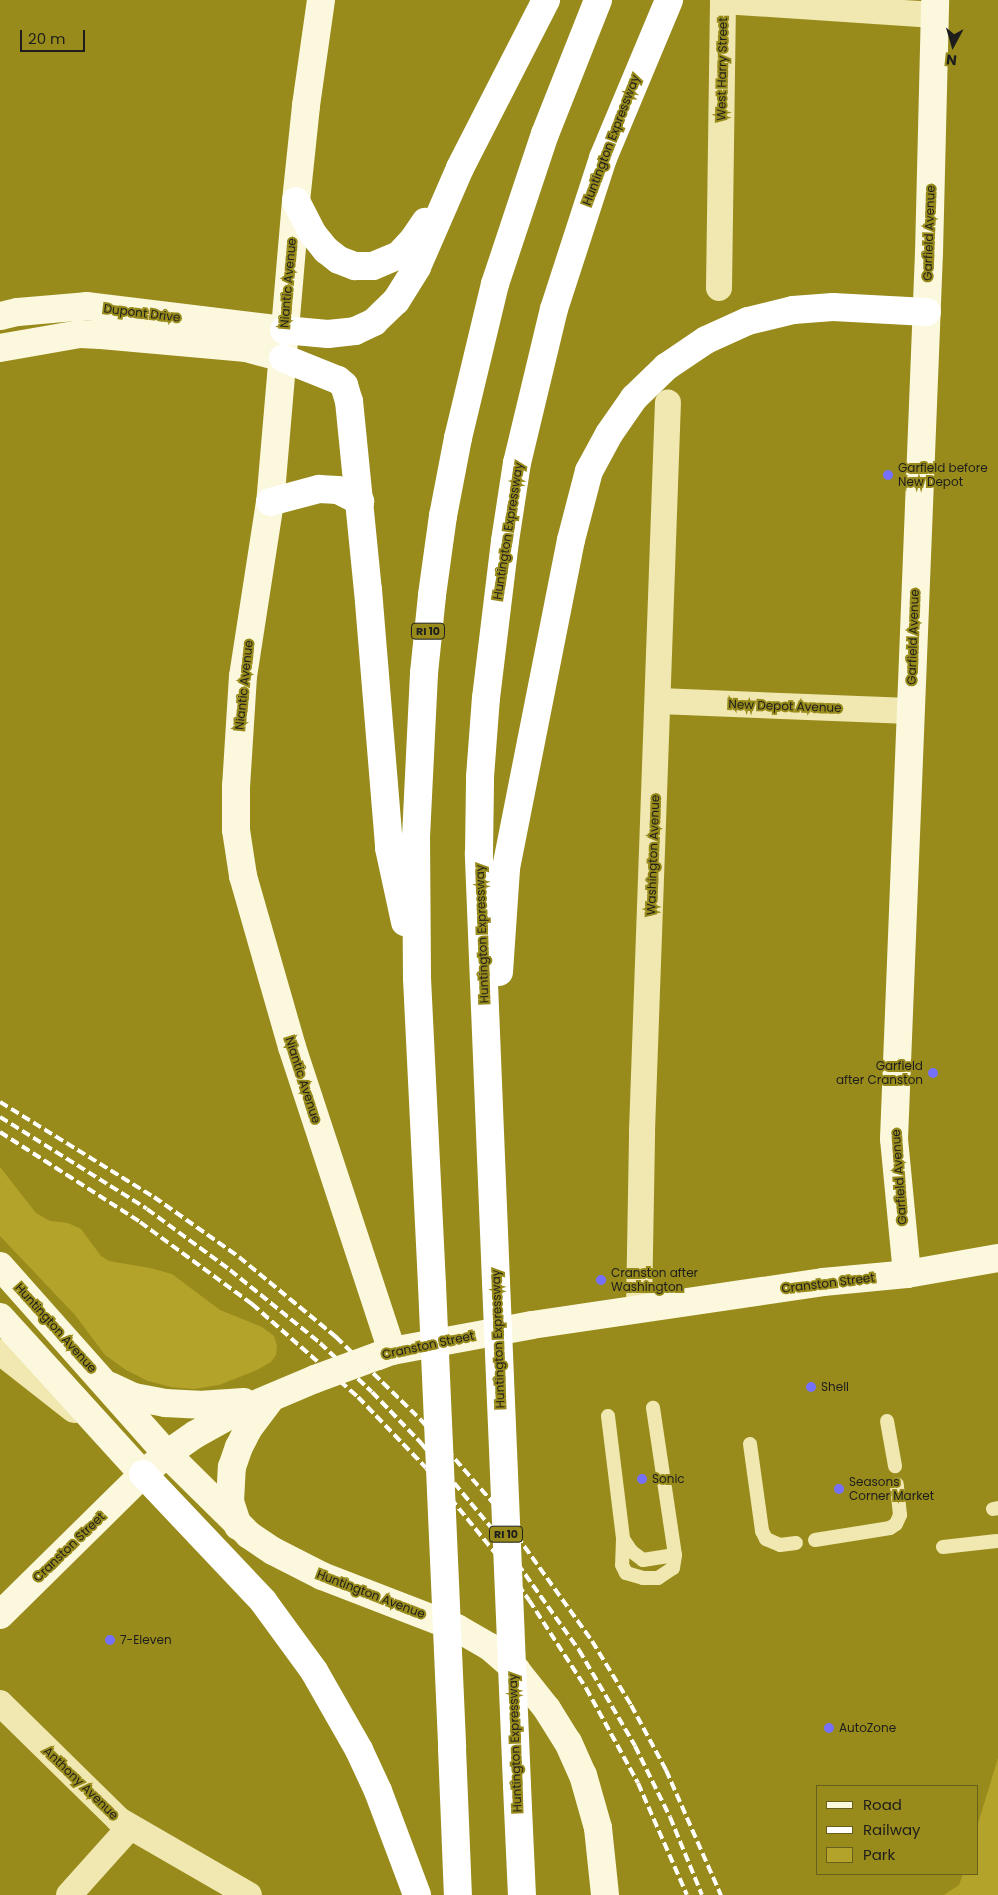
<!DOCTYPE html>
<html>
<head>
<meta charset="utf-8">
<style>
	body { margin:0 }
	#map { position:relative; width:998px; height:1895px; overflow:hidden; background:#988b1b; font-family:Poppins,sans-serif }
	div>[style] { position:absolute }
	.green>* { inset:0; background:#b4a32b }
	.lane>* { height:14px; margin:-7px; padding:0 7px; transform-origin:7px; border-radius:7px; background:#f0e8b0 }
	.street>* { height:26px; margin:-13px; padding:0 13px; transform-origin:13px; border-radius:13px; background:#f0e8b0 }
	.secondary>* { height:28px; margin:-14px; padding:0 14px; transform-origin:14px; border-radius:14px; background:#fbf8de }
	.highway>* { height:28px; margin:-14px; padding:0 14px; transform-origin:14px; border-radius:14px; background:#fff }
	.rail>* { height:4px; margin-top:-2px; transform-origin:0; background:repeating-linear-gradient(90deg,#fff 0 9px,transparent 0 13px) }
	.secondary-bridge>* { height:28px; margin:-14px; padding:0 14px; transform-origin:14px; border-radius:14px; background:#fbf8de }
	.highway-bridge>* { height:28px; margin:-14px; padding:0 14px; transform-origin:14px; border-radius:14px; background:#fff }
	.dots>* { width:14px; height:14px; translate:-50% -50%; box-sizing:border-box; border:2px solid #988b1b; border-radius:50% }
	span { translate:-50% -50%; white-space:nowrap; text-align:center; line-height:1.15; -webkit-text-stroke:4px #988b1b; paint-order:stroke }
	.shield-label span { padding:1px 4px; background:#988b1b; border:1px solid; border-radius:4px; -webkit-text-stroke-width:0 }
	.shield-label { font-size:11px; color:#1d1d1d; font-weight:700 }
	.street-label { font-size:12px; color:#1d1d1d }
	.poi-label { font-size:12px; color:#1d1d1d }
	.left { translate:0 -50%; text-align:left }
	.right { translate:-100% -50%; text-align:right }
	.legend { position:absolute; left:816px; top:1785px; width:162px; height:90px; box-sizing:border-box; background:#988b1b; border:1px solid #675f1c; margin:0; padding:6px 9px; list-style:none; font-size:15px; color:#1d1d1d }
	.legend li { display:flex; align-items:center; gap:10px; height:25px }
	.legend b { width:25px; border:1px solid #675f1c }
	.north { position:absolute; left:928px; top:20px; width:50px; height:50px; -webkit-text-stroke:4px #988b1b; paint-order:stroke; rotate:186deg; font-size:14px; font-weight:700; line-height:20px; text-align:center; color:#1d1d1d }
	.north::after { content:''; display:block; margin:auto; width:18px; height:22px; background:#1d1d1d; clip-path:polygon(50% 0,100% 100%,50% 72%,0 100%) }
	.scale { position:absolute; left:20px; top:30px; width:65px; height:22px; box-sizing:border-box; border:2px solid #1d1d1d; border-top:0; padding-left:6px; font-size:15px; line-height:18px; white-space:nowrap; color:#1d1d1d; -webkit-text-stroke:4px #988b1b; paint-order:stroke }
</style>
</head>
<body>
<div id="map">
	<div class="green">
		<i style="clip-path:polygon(0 1167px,36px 1213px,50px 1221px,68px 1223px,81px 1229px,101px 1256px,109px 1261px,150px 1268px,172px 1274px,220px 1310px,262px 1327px,274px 1336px,277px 1346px,276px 1355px,271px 1362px,257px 1370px,219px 1385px,194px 1389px,171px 1387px,148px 1381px,126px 1370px,105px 1355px,75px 1315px,0 1236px)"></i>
		<i style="clip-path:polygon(998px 1758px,998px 1895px,944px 1895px,959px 1885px,963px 1874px,977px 1874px,977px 1827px)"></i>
	</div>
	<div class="lane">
		<i style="left:608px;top:1416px;width:124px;rotate:83deg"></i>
		<i style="left:623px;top:1539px;width:26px;rotate:92deg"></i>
		<i style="left:622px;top:1565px;width:9px;rotate:63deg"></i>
		<i style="left:626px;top:1573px;width:18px;rotate:16deg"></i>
		<i style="left:643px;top:1578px;width:15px"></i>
		<i style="left:658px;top:1578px;width:18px;rotate:-34deg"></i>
		<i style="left:673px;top:1568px;width:13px;rotate:-81deg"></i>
		<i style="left:675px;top:1555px;width:149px;rotate:-98.5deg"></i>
		<i style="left:887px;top:1421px;width:46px;rotate:79.9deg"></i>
		<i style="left:750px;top:1444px;width:88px;rotate:82.1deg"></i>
		<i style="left:762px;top:1531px;width:9px;rotate:63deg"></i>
		<i style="left:766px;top:1539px;width:15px;rotate:23deg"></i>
		<i style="left:780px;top:1545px;width:16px;rotate:-7deg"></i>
		<i style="left:993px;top:1509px;width:5px;rotate:-11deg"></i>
		<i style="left:623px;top:1539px;width:14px;rotate:56deg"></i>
		<i style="left:631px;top:1551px;width:15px;rotate:37deg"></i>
		<i style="left:643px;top:1560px;width:32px;rotate:-9deg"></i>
		<i style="left:815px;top:1540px;width:76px;rotate:-9.1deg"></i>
		<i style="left:890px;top:1528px;width:7px;rotate:-34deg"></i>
		<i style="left:896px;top:1524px;width:10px;rotate:-66deg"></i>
		<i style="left:900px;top:1515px;width:31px;rotate:-96deg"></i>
		<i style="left:943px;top:1547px;width:54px;rotate:-6.3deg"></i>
	</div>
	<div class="street">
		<i style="left:719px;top:288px;width:287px;rotate:-89.2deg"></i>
		<i style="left:723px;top:1px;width:212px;rotate:3.8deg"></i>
		<i style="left:659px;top:701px;width:251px;rotate:2.3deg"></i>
		<i style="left:639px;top:1309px;width:178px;rotate:-89deg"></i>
		<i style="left:642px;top:1131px;width:729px;rotate:-87.96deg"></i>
		<i style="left:0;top:1352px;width:94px;rotate:38.1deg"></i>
		<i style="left:0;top:1703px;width:167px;rotate:44.5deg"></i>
		<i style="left:119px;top:1820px;width:150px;rotate:30deg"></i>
		<i style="left:69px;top:1895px;width:91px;rotate:-48.1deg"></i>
	</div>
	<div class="secondary">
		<i style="left:321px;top:0;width:107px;rotate:98.1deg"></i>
		<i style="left:306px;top:106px;width:96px;rotate:96deg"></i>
		<i style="left:296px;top:201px;width:302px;rotate:94.9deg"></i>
		<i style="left:270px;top:502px;width:176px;rotate:98.8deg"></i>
		<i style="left:243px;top:676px;width:110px;rotate:93.6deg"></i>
		<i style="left:236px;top:786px;width:44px;rotate:90deg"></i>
		<i style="left:236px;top:830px;width:47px;rotate:81.3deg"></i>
		<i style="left:243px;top:876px;width:178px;rotate:74deg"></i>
		<i style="left:292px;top:1047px;width:320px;rotate:71.8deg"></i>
		<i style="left:0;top:316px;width:18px;rotate:-13deg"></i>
		<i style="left:18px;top:312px;width:68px;rotate:-5deg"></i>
		<i style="left:86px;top:306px;width:199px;rotate:6.9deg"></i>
		<i style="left:0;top:348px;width:81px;rotate:-9.9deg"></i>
		<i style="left:80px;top:334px;width:21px;rotate:3deg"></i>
		<i style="left:101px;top:335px;width:146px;rotate:5.1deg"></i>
		<i style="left:246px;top:348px;width:38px;rotate:15deg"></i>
		<i style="left:0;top:1266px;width:251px;rotate:48.4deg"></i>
		<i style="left:167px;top:1454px;width:115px;rotate:44.6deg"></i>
		<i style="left:249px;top:1535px;width:29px;rotate:34deg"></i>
		<i style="left:273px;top:1551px;width:55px;rotate:27deg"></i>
		<i style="left:322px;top:1576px;width:145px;rotate:21.1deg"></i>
		<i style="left:457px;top:1628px;width:38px;rotate:30deg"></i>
		<i style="left:490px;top:1647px;width:35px;rotate:41deg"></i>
		<i style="left:516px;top:1670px;width:50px;rotate:51.5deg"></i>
		<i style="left:547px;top:1709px;width:39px;rotate:58deg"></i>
		<i style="left:568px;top:1742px;width:36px;rotate:66deg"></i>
		<i style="left:583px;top:1775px;width:55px;rotate:74.2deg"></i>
		<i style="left:598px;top:1828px;width:67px;rotate:84deg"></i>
		<i style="left:907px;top:1274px;width:136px;rotate:-95.5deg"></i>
		<i style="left:894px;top:1139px;width:887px;rotate:-87.74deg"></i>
		<i style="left:929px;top:253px;width:253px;rotate:-88.6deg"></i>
		<i style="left:0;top:1317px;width:212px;rotate:47.7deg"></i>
		<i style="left:378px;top:1356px;width:15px;rotate:-20deg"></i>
		<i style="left:392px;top:1351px;width:142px;rotate:-10.5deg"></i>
		<i style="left:532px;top:1325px;width:294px;rotate:-8.4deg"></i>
		<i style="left:823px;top:1282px;width:84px;rotate:-5.4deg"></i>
		<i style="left:907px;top:1274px;width:92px;rotate:-10deg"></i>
		<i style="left:110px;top:1386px;width:26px;rotate:25deg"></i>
		<i style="left:134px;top:1397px;width:32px;rotate:11deg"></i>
		<i style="left:165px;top:1403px;width:34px;rotate:3deg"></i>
		<i style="left:199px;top:1405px;width:45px;rotate:-3.8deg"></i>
		<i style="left:238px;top:1526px;width:25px;rotate:-108deg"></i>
		<i style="left:230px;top:1502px;width:35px;rotate:-87deg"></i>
		<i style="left:232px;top:1467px;width:21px;rotate:-71deg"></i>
		<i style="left:239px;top:1447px;width:20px;rotate:-63deg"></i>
		<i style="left:248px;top:1429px;width:39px;rotate:-53deg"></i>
		<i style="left:0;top:1615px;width:201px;rotate:-44.6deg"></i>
		<i style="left:143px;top:1474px;width:31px;rotate:-40deg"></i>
		<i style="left:167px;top:1454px;width:35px;rotate:-35deg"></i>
		<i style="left:196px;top:1434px;width:39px;rotate:-29deg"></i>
		<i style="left:230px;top:1415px;width:92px;rotate:-23deg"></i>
	</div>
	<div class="highway">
		<i style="left:296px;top:201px;width:37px;rotate:63deg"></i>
		<i style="left:313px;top:234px;width:21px;rotate:51deg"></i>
		<i style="left:326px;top:250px;width:16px;rotate:38deg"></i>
		<i style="left:339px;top:260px;width:17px;rotate:21deg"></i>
		<i style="left:355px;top:266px;width:18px"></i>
		<i style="left:373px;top:266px;width:28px;rotate:-23deg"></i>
		<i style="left:399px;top:255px;width:21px;rotate:-47deg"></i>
		<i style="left:413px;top:240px;width:22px;rotate:-56deg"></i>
		<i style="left:284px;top:330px;width:44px;rotate:5.2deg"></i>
		<i style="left:328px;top:334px;width:27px;rotate:-6deg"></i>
		<i style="left:355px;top:331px;width:21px;rotate:-25deg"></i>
		<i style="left:374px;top:322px;width:30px;rotate:-44deg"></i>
		<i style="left:396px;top:301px;width:40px;rotate:-58deg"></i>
		<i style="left:417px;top:267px;width:108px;rotate:-66.5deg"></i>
		<i style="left:460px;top:168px;width:189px;rotate:-62.9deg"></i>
		<i style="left:283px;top:358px;width:59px;rotate:21.8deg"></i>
		<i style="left:338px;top:380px;width:8px;rotate:40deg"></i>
		<i style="left:344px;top:385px;width:17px;rotate:73deg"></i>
		<i style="left:349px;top:401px;width:190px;rotate:84.3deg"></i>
		<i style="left:368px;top:590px;width:259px;rotate:85.3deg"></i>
		<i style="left:389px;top:848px;width:76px;rotate:77.8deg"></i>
		<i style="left:270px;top:502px;width:51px;rotate:-14.9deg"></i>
		<i style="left:319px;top:489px;width:19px;rotate:3deg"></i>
		<i style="left:338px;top:490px;width:25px;rotate:27deg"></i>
		<i style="left:499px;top:972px;width:104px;rotate:-86.1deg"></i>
		<i style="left:506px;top:868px;width:334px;rotate:-78.8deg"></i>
		<i style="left:571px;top:540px;width:71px;rotate:-75.4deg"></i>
		<i style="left:589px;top:471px;width:42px;rotate:-61.6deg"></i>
		<i style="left:609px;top:434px;width:44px;rotate:-55.2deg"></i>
		<i style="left:634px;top:398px;width:45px;rotate:-44.1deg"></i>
		<i style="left:666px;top:367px;width:48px;rotate:-34deg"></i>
		<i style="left:706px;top:340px;width:46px;rotate:-24.3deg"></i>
		<i style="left:748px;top:321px;width:46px;rotate:-13.7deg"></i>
		<i style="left:793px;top:310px;width:40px;rotate:-4.3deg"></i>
		<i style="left:833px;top:307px;width:94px;rotate:3deg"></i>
		<i style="left:496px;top:1282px;width:429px;rotate:-92.3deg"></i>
		<i style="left:479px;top:853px;width:76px;rotate:-89.2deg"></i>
		<i style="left:480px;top:777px;width:79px;rotate:-85.7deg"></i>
		<i style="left:486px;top:698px;width:158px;rotate:-83.1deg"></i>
		<i style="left:505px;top:541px;width:79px;rotate:-81.3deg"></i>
		<i style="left:517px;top:463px;width:158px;rotate:-76.5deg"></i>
		<i style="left:554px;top:309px;width:159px;rotate:-72deg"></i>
		<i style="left:603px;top:158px;width:171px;rotate:-67.3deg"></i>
		<i style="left:432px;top:1285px;width:307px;rotate:-92.8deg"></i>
		<i style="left:417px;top:978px;width:141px;rotate:-90.4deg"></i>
		<i style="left:416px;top:837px;width:164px;rotate:-87.2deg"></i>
		<i style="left:424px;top:673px;width:78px;rotate:-84.1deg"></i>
		<i style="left:432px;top:595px;width:80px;rotate:-82.1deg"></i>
		<i style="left:443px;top:516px;width:79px;rotate:-79.1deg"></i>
		<i style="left:458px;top:438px;width:158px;rotate:-76.5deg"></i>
		<i style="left:495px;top:284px;width:158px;rotate:-71.6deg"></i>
		<i style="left:545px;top:134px;width:144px;rotate:-68.4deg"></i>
		<i style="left:143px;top:1474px;width:175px;rotate:46.6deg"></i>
		<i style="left:263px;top:1601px;width:87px;rotate:53.9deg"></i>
		<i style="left:314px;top:1671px;width:91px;rotate:60.3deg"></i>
		<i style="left:359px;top:1750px;width:45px;rotate:65.1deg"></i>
		<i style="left:378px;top:1791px;width:111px;rotate:69.4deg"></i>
		<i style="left:452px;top:1748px;width:147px;rotate:87.7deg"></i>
		<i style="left:517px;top:1786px;width:109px;rotate:87.4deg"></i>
	</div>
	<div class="rail">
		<i style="left:0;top:1102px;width:181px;rotate:31.7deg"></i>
		<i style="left:154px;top:1197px;width:104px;rotate:35.2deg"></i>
		<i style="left:239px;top:1257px;width:126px;rotate:39.5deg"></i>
		<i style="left:336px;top:1337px;width:119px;rotate:44.3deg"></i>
		<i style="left:421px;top:1420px;width:111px;rotate:49deg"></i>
		<i style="left:494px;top:1504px;width:168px;rotate:54.4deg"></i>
		<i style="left:592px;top:1641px;width:75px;rotate:58.6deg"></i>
		<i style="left:631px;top:1705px;width:74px;rotate:61.7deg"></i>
		<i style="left:666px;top:1770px;width:137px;rotate:66.3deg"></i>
		<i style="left:0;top:1117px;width:173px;rotate:32deg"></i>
		<i style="left:147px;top:1209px;width:103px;rotate:36.3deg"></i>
		<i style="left:230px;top:1270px;width:116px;rotate:39deg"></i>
		<i style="left:320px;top:1343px;width:71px;rotate:43.3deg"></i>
		<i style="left:372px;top:1392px;width:71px;rotate:46.1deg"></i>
		<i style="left:421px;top:1443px;width:116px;rotate:50.3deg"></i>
		<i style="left:495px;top:1532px;width:145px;rotate:54.6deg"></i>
		<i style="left:579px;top:1650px;width:111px;rotate:59.7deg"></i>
		<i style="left:635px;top:1746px;width:79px;rotate:63.8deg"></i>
		<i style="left:670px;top:1817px;width:84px;rotate:67.7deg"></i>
		<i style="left:0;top:1132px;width:166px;rotate:32.7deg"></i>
		<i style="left:140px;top:1222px;width:139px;rotate:36.2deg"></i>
		<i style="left:252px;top:1304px;width:141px;rotate:41.3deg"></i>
		<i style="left:358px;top:1397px;width:98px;rotate:46.2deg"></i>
		<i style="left:426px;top:1468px;width:109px;rotate:50.9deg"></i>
		<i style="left:495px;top:1553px;width:58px;rotate:54.1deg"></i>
		<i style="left:529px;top:1600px;width:105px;rotate:57.1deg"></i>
		<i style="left:586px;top:1688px;width:108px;rotate:61.3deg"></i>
		<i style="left:638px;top:1783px;width:122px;rotate:66.4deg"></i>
	</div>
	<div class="secondary-bridge">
		<i style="left:315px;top:1379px;width:67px;rotate:-20.1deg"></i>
	</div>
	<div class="highway-bridge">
		<i style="left:496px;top:1282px;width:504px;rotate:87.61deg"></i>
		<i style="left:432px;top:1285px;width:463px;rotate:87.5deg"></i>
	</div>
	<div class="dots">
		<i style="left:888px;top:475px;background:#7670ff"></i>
		<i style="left:933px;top:1073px;background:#7670ff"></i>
		<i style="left:601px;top:1280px;background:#7670ff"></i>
		<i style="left:811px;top:1387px;background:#7670ff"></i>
		<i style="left:642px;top:1479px;background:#7670ff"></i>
		<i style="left:839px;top:1489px;background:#7670ff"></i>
		<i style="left:110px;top:1640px;background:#7670ff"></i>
		<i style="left:829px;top:1728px;background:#7670ff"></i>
	</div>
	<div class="shield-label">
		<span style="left:428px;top:631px">RI 10</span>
		<span style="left:506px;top:1534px">RI 10</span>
	</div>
	<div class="street-label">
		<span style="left:722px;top:69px;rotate:-89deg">West Harry Street</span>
		<span style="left:611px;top:140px;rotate:-69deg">Huntington Expressway</span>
		<span style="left:929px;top:233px;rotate:-88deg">Garfield Avenue</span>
		<span style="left:288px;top:283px;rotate:-85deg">Niantic Avenue</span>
		<span style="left:142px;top:313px;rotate:7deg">Dupont Drive</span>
		<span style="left:508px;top:531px;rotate:-81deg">Huntington Expressway</span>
		<span style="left:913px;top:637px;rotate:-88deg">Garfield Avenue</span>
		<span style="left:244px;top:685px;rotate:-84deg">Niantic Avenue</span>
		<span style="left:785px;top:706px;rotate:2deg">New Depot Avenue</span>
		<span style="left:653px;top:855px;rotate:-88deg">Washington Avenue</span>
		<span style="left:482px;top:934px;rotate:-92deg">Huntington Expressway</span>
		<span style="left:303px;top:1080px;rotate:72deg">Niantic Avenue</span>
		<span style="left:899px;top:1177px;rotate:-94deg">Garfield Avenue</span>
		<span style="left:828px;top:1283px;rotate:-7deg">Cranston Street</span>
		<span style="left:56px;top:1328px;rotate:48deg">Huntington Avenue</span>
		<span style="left:498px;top:1339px;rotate:-92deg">Huntington Expressway</span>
		<span style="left:428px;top:1345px;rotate:-12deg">Cranston Street</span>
		<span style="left:69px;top:1547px;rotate:-44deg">Cranston Street</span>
		<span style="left:371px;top:1594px;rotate:21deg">Huntington Avenue</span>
		<span style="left:515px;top:1743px;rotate:-92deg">Huntington Expressway</span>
		<span style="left:81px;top:1783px;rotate:44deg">Anthony Avenue</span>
	</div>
	<div class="poi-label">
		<span class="left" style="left:898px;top:475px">Garfield before<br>New Depot</span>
		<span class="right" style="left:923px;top:1073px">Garfield<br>after Cranston</span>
		<span class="left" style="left:611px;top:1280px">Cranston after<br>Washington</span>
		<span class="left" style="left:821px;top:1387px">Shell</span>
		<span class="left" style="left:652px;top:1479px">Sonic</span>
		<span class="left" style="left:849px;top:1489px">Seasons<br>Corner Market</span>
		<span class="left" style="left:120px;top:1640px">7-Eleven</span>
		<span class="left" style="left:839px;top:1728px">AutoZone</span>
	</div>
	<ul class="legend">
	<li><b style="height:6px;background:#fbf8de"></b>Road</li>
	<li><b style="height:6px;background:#fff"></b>Railway</li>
	<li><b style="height:14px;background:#b4a32b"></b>Park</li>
	</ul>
	<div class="north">N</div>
	<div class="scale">20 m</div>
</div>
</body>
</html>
